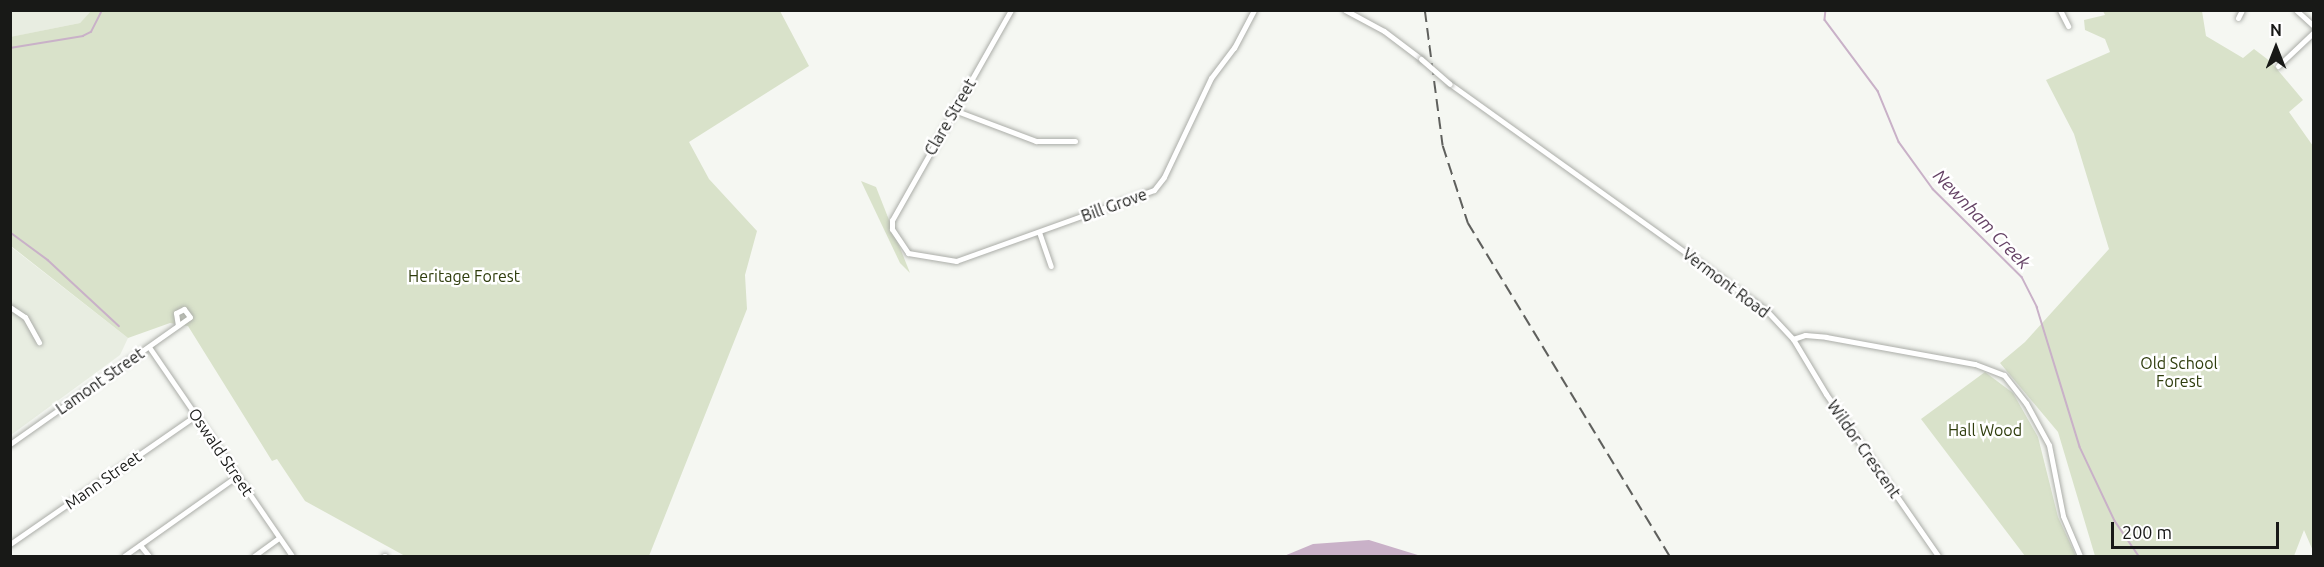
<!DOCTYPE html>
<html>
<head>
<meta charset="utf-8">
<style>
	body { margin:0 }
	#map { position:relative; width:2324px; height:567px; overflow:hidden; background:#f5f7f2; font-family:Ubuntu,sans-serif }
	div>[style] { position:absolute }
	.built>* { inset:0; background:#e8ede1 }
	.green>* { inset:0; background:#d9e2ca }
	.water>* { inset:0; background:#c9b1c8 }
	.stream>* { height:1.5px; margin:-0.75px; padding:0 0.75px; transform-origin:0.75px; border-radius:0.75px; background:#c9b1c8 }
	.roads { filter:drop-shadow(0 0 2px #abada8) drop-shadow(0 0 2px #abada8) }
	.minor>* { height:5px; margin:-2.5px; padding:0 2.5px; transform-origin:2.5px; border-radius:2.5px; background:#fff }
	.rail>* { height:1.5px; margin-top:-0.75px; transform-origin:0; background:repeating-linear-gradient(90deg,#5f605d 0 12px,transparent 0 18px) }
	.bridges { filter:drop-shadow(0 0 2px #abada8) drop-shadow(0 0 2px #abada8) }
	.minor-bridge>* { height:5px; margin:-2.5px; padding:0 2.5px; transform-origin:2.5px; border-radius:2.5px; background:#fff }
	span { translate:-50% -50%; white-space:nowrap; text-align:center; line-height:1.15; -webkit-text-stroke:5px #fff; paint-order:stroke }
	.street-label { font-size:16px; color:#181917 }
	.park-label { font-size:16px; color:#2f3d0d }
	.water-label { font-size:18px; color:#654265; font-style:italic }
	.frame { position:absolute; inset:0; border:12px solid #181917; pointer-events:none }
	.north { position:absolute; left:2246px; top:18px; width:60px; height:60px; -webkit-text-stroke:4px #fff; paint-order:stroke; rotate:0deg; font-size:16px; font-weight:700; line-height:24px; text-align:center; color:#181917 }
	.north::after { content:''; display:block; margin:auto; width:21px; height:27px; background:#181917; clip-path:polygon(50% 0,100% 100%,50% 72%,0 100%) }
	.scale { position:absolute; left:2111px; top:522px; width:168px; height:27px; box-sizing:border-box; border:3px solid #181917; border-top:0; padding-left:8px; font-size:18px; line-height:21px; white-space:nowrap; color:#181917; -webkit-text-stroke:4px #fff; paint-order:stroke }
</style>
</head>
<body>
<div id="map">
	<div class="built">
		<i style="clip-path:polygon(11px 11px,92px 11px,80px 23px,11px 37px)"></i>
		<i style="clip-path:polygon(10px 246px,128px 338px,120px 355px,11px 435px)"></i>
	</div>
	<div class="green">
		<i style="clip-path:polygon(92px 10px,780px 11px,809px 66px,689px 142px,709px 179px,757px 231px,745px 275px,747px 309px,649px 556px,405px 556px,305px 501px,277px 459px,272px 461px,188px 326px,170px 323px,128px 338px,11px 246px,10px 37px,80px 23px)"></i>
		<i style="clip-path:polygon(2103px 11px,2202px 11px,2206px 36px,2243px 58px,2254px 49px,2271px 62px,2303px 100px,2289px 112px,2313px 146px,2313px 551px,2304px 530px,2294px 556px,2095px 556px,2058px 432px,2000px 363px,2025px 342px,2109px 249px,2074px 134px,2046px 80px,2110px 52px,2105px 39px,2085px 30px,2084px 20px,2105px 15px)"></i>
		<i style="clip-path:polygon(861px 181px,876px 187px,910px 273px,900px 263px)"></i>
		<i style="clip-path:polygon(1985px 372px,2013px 393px,2038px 437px,2058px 517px,2076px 556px,2025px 556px,1921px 419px)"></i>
	</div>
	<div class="water">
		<i style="clip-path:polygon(1369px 540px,1421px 556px,1284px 556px,1313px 544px)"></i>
	</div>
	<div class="stream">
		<i style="left:1826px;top:10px;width:10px;rotate:96deg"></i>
		<i style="left:1825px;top:20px;width:89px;rotate:53.3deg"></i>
		<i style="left:1878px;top:91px;width:55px;rotate:67.6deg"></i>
		<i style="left:1899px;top:142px;width:58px;rotate:54.1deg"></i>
		<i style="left:1933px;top:189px;width:125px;rotate:44.7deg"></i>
		<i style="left:2022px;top:277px;width:34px;rotate:63deg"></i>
		<i style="left:2037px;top:307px;width:146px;rotate:72.9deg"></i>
		<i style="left:2080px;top:447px;width:82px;rotate:64.7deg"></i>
		<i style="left:2115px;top:521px;width:42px;rotate:55.6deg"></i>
		<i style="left:10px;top:48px;width:74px;rotate:-9.3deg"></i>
		<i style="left:83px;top:36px;width:9px;rotate:-27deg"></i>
		<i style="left:91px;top:32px;width:25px;rotate:-63deg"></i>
		<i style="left:10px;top:232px;width:47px;rotate:36.4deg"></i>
		<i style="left:48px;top:260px;width:97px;rotate:42.9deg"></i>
	</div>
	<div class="roads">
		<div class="minor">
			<i style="left:1011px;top:10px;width:241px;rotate:119.5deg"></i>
			<i style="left:892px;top:220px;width:9px;rotate:90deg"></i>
			<i style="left:892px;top:229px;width:29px;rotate:56deg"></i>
			<i style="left:908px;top:253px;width:49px;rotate:9.5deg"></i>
			<i style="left:956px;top:261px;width:210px;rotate:-19.7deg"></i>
			<i style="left:1154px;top:190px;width:16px;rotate:-52deg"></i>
			<i style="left:1164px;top:177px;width:110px;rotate:-64.6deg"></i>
			<i style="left:1211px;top:78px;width:38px;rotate:-53deg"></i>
			<i style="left:1234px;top:48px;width:43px;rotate:-62.2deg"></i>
			<i style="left:1345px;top:10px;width:44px;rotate:28.3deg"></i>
			<i style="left:1384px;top:31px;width:46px;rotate:37.1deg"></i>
			<i style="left:2060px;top:10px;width:18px;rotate:63deg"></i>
			<i style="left:2296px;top:10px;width:24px;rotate:42deg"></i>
			<i style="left:2238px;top:18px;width:9px;rotate:-63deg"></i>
			<i style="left:2278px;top:66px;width:50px;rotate:-43.4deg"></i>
			<i style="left:1450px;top:84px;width:388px;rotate:35.6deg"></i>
			<i style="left:1766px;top:310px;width:40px;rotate:47deg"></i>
			<i style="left:1793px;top:339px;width:64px;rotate:59deg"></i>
			<i style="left:1826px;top:394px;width:197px;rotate:55.3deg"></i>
			<i style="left:954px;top:110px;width:88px;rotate:20.7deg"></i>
			<i style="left:1036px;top:141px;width:39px"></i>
			<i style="left:1039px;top:232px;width:36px;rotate:71deg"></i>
			<i style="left:10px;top:307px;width:18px;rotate:34deg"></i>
			<i style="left:25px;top:317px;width:29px;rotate:61deg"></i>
			<i style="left:1793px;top:339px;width:13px;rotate:-18deg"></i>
			<i style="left:1805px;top:335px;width:21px;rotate:5deg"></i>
			<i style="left:1826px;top:337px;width:151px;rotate:10.3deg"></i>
			<i style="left:1975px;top:364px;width:31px;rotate:21deg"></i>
			<i style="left:2004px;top:375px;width:36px;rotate:52deg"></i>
			<i style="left:2026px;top:403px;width:48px;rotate:61.3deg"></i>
			<i style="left:2049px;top:445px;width:72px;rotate:78.8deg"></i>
			<i style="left:2063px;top:516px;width:43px;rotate:67deg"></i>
			<i style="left:149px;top:347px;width:253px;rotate:55.6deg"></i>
			<i style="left:10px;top:444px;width:220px;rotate:-35.2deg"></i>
			<i style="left:190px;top:317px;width:10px;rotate:-127deg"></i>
			<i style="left:184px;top:309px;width:9px;rotate:153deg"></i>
			<i style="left:176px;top:313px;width:12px;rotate:81deg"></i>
			<i style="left:10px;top:544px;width:226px;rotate:-34.7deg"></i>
			<i style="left:140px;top:545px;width:14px;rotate:51deg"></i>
			<i style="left:124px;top:556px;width:138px;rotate:-35.3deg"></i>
			<i style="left:254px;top:556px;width:31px;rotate:-36deg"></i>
			<i style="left:384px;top:556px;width:1px"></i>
		</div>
	</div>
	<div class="rail">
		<i style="left:1425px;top:10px;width:137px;rotate:82.5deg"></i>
		<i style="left:1443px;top:146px;width:81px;rotate:72deg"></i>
		<i style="left:1468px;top:223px;width:389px;rotate:58.8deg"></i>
	</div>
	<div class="bridges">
		<div class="minor-bridge">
			<i style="left:1421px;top:59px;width:38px;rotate:41deg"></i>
		</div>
	</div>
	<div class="street-label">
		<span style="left:950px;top:117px;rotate:-60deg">Clare Street</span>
		<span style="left:1114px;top:205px;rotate:-20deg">Bill Grove</span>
		<span style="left:1726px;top:283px;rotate:37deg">Vermont Road</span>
		<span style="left:100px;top:381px;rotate:-35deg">Lamont Street</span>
		<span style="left:1864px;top:449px;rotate:55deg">Wildor Crescent</span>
		<span style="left:221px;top:452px;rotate:56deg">Oswald Street</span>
		<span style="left:103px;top:480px;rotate:-35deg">Mann Street</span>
	</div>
	<div class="park-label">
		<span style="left:464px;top:276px">Heritage Forest</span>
		<span style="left:2179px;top:372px">Old School<br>Forest</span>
		<span style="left:1985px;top:430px">Hall Wood</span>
	</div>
	<div class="water-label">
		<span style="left:1982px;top:219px;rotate:46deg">Newnham Creek</span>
	</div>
	<div class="frame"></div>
	<div class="north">N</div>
	<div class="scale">200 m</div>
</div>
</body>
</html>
